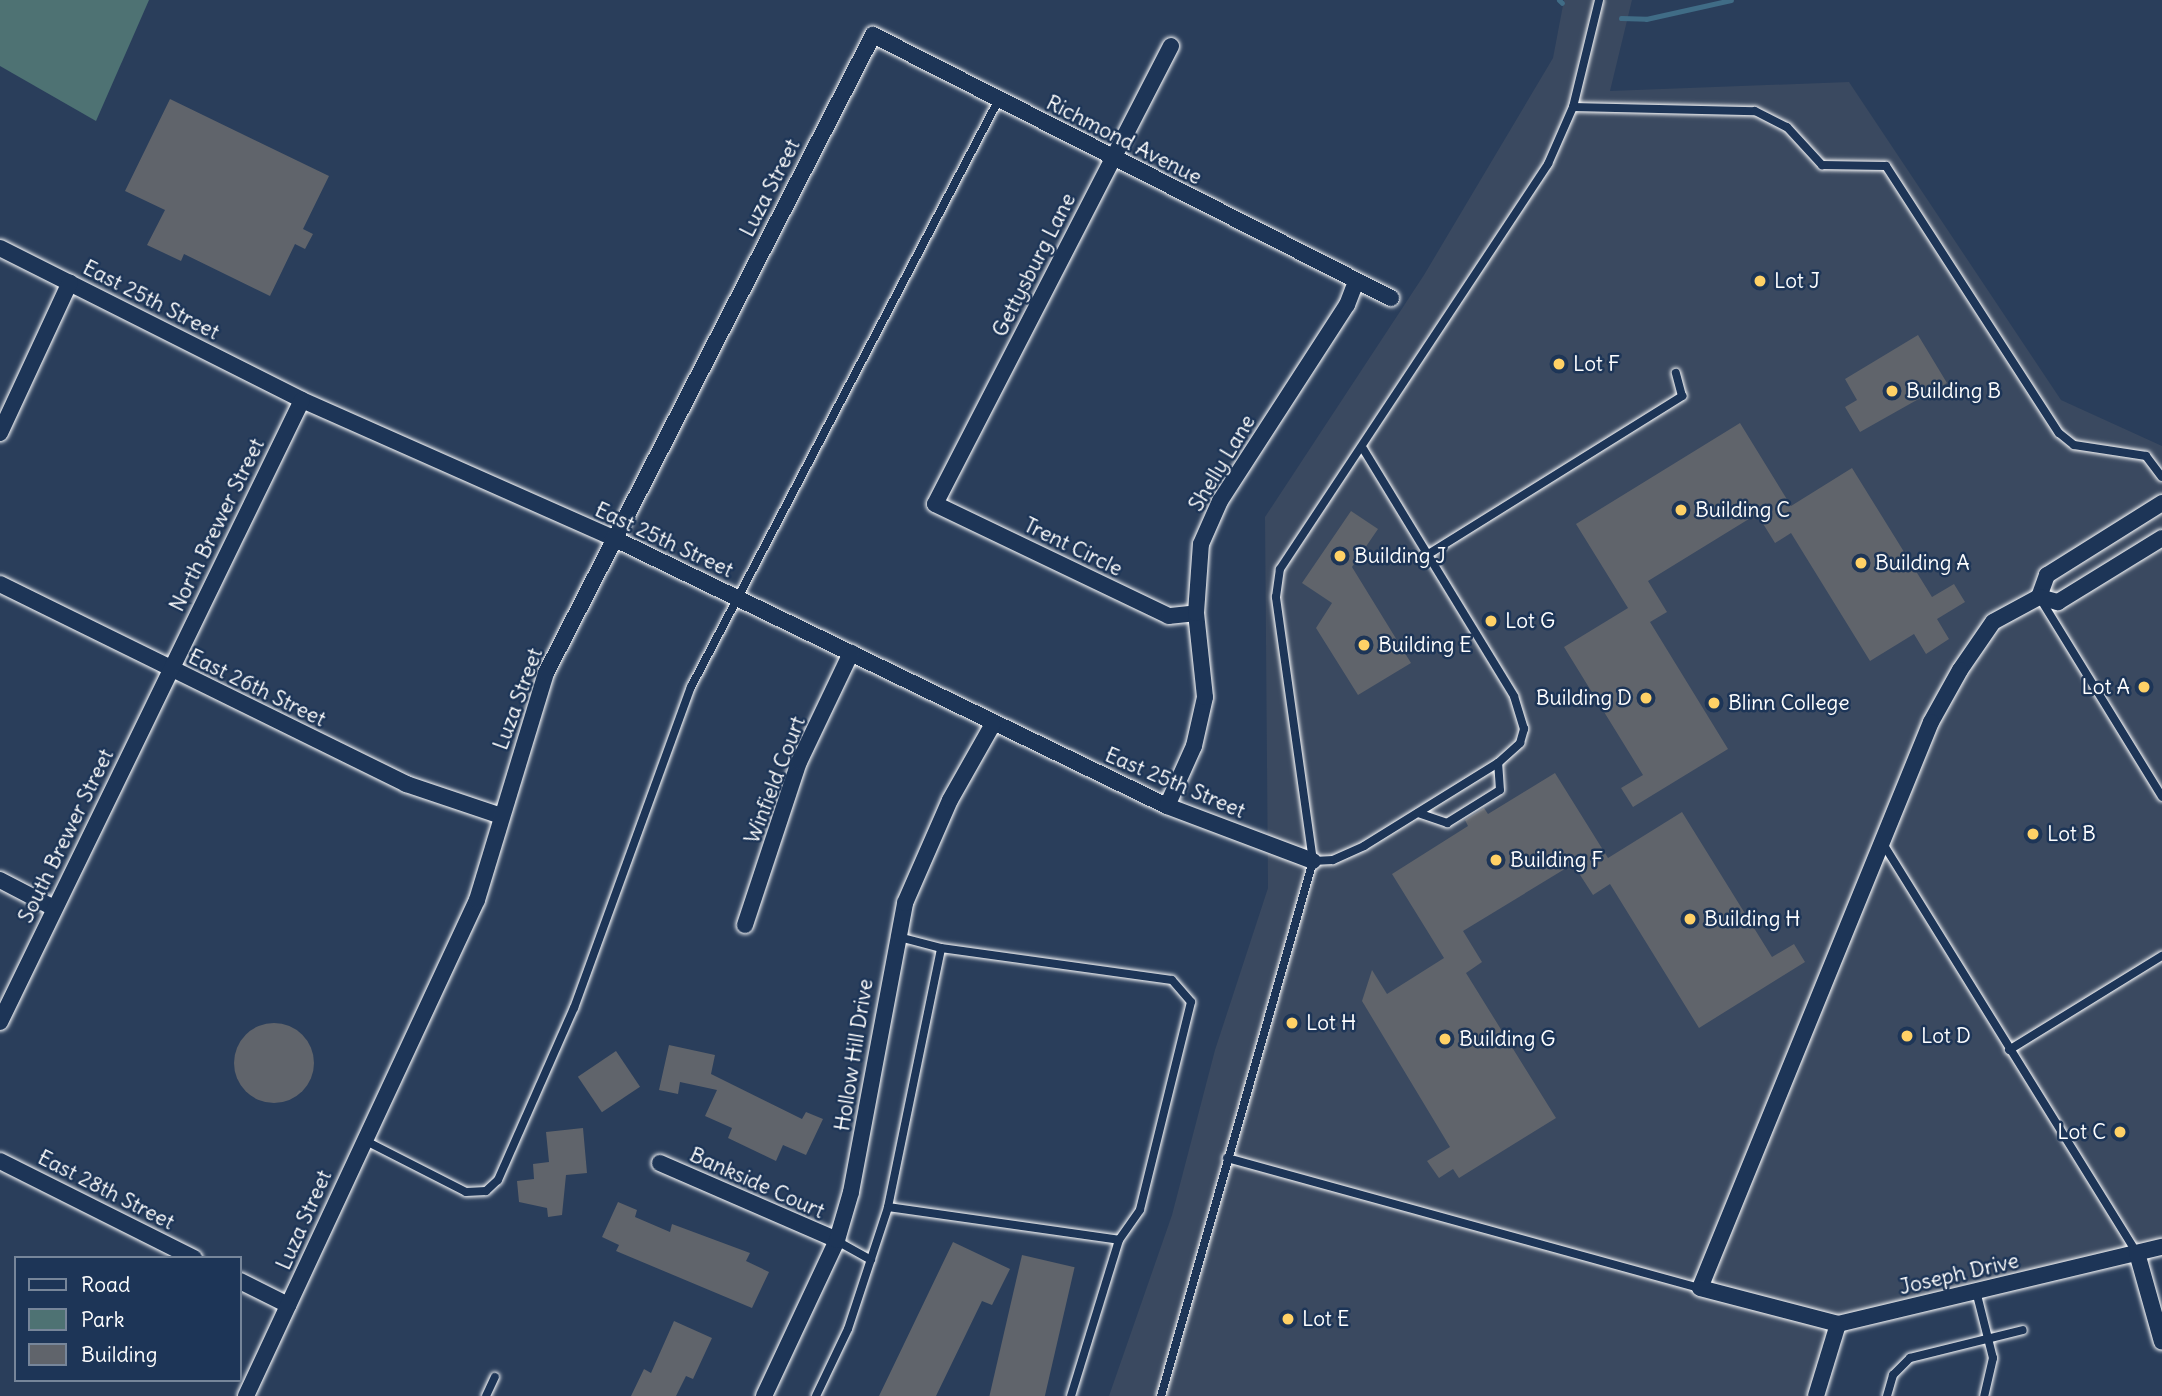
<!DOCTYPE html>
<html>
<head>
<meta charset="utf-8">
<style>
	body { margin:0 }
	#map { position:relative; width:2162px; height:1396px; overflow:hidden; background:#2a3e5b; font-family:Delius,sans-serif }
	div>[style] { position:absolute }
	.built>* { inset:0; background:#3a4960 }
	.green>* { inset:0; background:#4e7273 }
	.stream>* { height:5px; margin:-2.5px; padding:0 2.5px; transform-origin:2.5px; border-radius:2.5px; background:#406c86 }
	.building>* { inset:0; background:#60646b; transform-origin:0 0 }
	.round { border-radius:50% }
	.roads { filter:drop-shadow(0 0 2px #fff) drop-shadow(0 0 2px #fff) }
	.service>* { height:8px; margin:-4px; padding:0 4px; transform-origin:4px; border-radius:4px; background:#1d3557 }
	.minor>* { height:16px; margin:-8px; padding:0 8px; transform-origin:8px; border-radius:8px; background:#1d3557 }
	.dots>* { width:19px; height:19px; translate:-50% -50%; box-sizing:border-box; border:4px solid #1d3557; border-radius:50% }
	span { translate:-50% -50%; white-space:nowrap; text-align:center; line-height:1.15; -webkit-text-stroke:5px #1d3557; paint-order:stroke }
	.street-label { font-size:21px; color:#fff }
	.poi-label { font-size:21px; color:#fff }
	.left { translate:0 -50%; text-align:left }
	.right { translate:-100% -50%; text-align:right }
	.legend { position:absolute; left:14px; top:1256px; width:228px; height:126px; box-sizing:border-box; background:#1d3557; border:2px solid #77869a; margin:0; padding:9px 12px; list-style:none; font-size:21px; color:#fff }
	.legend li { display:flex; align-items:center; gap:14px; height:35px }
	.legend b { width:35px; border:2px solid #77869a }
</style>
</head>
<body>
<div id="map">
	<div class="built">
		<i style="clip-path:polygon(1564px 0,1632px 0,1610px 91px,1849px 82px,2061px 400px,2162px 446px,2162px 1255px,1839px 1324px,1816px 1396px,1109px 1396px,1172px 1215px,1215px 1050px,1268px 888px,1265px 517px,1424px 275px,1553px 58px)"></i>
	</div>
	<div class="green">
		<i style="clip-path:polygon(0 0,149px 0,96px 121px,0 66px)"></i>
	</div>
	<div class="stream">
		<i style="left:1559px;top:0;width:4px;rotate:45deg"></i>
		<i style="left:1621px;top:18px;width:25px;rotate:2deg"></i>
		<i style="left:1646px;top:19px;width:87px;rotate:-12.6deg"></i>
	</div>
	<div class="building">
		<i style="clip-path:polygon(170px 99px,329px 176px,303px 229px,313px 234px,305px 249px,295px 244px,270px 296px,184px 254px,181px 261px,147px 245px,165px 210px,125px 191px)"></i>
		<i style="clip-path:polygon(1918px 335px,1947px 383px,1860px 432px,1845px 407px,1857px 400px,1845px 379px)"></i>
		<i style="clip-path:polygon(1740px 423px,1791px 506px,1852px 468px,1932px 597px,1954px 584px,1965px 602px,1937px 619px,1949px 639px,1926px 654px,1914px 634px,1870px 661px,1791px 533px,1775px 543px,1757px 514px,1648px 581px,1667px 612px,1650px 622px,1728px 749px,1633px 807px,1621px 788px,1643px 775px,1564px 647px,1628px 608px,1576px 524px)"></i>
		<i style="clip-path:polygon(1351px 511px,1378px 529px,1352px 567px,1411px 663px,1358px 695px,1316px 628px,1332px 603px,1302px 583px)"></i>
		<i style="clip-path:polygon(1555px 773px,1608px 858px,1682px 812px,1772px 957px,1794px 944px,1805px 962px,1699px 1028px,1610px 884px,1593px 895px,1573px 864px,1463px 931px,1482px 962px,1466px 973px,1556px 1118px,1459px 1178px,1453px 1169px,1439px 1178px,1427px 1161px,1450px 1147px,1362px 1001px,1372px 970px,1387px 994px,1444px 958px,1392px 874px,1468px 826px,1465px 820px,1484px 808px,1488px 814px)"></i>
		<i class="round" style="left:234px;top:1023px;width:80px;height:80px"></i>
		<i style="clip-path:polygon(669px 1045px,715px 1055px,711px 1074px,802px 1119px,806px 1112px,823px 1119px,806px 1155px,783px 1145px,776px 1161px,728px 1138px,732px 1128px,705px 1116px,717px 1090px,680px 1082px,678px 1094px,659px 1090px)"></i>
		<i style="left:616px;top:1051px;width:43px;height:46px;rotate:56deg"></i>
		<i style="clip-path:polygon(583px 1128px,587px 1173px,566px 1175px,562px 1215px,548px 1217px,547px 1208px,519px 1202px,517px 1181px,534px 1179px,533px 1164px,549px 1162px,546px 1132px)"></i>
		<i style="clip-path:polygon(618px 1202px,637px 1210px,635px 1217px,670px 1232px,672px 1224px,750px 1253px,746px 1261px,769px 1272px,752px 1308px,616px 1251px,619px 1245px,602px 1237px)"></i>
		<i style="clip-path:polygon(953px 1242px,1010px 1269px,992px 1305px,982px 1301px,936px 1396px,879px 1396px)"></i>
		<i style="left:1022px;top:1255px;width:54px;height:145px;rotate:13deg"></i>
		<i style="clip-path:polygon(674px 1321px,712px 1338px,693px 1379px,686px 1376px,676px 1396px,631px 1396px,644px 1369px,651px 1373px)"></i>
	</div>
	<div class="roads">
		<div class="service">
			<i style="left:1573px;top:107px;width:182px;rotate:1.3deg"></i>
			<i style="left:1755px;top:111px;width:36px;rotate:27deg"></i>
			<i style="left:1787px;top:127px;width:52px;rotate:47.4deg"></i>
			<i style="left:1822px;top:165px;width:64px;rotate:0.9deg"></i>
			<i style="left:1886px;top:166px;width:318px;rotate:57.1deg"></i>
			<i style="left:2059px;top:433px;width:19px;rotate:39deg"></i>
			<i style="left:2074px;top:445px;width:73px;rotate:8.7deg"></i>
			<i style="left:2146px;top:456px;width:26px;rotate:53deg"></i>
			<i style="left:1427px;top:555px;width:301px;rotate:-31.9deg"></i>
			<i style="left:1682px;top:396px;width:24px;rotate:-105deg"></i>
			<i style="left:2041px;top:600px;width:231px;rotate:58.4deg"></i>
			<i style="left:1418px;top:813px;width:31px;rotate:19deg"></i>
			<i style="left:1447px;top:823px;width:62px;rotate:-31.9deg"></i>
			<i style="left:1500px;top:790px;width:27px;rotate:-94deg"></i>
			<i style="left:1882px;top:842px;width:484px;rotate:58.2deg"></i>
			<i style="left:1313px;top:861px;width:20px;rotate:-3deg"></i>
			<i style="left:1333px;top:860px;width:34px;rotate:-24deg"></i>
			<i style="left:1364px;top:846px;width:158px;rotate:-31.8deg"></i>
			<i style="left:1498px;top:763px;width:30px;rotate:-42deg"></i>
			<i style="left:1520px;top:743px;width:15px;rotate:-74deg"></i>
			<i style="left:1524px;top:729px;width:34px;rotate:-107deg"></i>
			<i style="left:1514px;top:696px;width:289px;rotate:-121.4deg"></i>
			<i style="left:899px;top:937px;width:43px;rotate:14.7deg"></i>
			<i style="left:941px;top:948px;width:233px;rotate:7.9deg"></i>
			<i style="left:1172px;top:980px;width:29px;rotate:49deg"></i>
			<i style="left:1191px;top:1002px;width:214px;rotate:103.8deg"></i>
			<i style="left:1140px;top:1210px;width:37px;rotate:125deg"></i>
			<i style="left:1119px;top:1240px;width:163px;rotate:107.1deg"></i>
			<i style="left:2009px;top:1050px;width:180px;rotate:-31.6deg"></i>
			<i style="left:364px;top:1140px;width:114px;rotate:27deg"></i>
			<i style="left:466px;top:1192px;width:20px;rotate:-3deg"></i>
			<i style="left:486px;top:1191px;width:16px;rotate:-43deg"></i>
			<i style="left:498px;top:1180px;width:188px;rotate:-66.2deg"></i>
			<i style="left:574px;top:1008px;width:342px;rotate:-70deg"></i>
			<i style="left:691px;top:687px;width:664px;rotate:-62.35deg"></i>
			<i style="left:1227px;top:1158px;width:491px;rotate:15.4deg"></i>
			<i style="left:888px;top:1207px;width:233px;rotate:8.1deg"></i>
			<i style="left:837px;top:1241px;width:39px;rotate:29deg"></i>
			<i style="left:1976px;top:1291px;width:69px;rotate:75.8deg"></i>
			<i style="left:1993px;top:1358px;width:39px;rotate:103deg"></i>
			<i style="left:486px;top:1396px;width:21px;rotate:-65deg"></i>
			<i style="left:816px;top:1396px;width:74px;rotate:-64.5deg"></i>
			<i style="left:848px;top:1329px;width:128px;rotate:-71.8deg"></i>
			<i style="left:888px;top:1207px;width:264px;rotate:-78.4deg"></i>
			<i style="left:1161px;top:1396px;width:556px;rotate:-74.14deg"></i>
			<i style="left:1313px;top:861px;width:267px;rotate:-98deg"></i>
			<i style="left:1276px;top:597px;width:28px;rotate:-82deg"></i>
			<i style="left:1280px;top:569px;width:486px;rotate:-56.5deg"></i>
			<i style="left:1548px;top:164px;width:62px;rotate:-66.3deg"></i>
			<i style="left:1573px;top:107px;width:110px;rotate:-76.3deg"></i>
			<i style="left:1887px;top:1396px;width:22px;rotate:-74deg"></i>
			<i style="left:1893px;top:1375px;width:24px;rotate:-45deg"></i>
			<i style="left:1910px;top:1358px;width:116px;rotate:-13.9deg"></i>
		</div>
		<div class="minor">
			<i style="left:1171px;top:46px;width:515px;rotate:117.26deg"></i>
			<i style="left:935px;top:504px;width:259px;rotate:25.6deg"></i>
			<i style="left:1169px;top:616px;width:27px;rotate:-6deg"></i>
			<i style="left:0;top:248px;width:338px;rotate:26.7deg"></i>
			<i style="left:302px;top:400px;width:340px;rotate:23.9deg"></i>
			<i style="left:613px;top:538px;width:615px;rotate:25.82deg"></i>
			<i style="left:1167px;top:806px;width:156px;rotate:20.6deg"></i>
			<i style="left:0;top:433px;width:166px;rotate:-65.1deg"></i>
			<i style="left:2162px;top:503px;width:136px;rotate:147.9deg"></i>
			<i style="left:2047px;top:575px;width:23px;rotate:110deg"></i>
			<i style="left:2039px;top:597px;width:52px;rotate:151.5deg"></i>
			<i style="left:1993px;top:622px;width:58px;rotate:124.5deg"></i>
			<i style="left:1960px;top:670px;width:60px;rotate:119.1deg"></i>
			<i style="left:1931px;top:722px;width:611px;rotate:112.2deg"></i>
			<i style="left:1700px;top:1288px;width:143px;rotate:14.6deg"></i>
			<i style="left:1838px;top:1324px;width:333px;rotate:-13.4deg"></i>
			<i style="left:0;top:584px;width:453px;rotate:26.2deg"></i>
			<i style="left:406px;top:784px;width:100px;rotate:18.6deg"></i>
			<i style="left:2039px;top:597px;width:20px;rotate:15deg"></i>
			<i style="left:2058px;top:602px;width:122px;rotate:-31.6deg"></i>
			<i style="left:1167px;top:806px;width:66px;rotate:-65.8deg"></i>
			<i style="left:1194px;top:746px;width:50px;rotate:-77.3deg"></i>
			<i style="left:1205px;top:697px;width:84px;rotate:-96.1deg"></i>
			<i style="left:1196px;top:613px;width:69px;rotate:-85.9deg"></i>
			<i style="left:1201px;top:544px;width:47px;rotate:-66.2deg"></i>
			<i style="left:1220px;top:501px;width:234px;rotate:-57.1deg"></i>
			<i style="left:1347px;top:305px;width:25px;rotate:-69deg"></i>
			<i style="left:0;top:880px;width:61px;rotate:27.4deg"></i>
			<i style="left:745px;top:925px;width:172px;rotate:-71.7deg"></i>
			<i style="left:799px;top:762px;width:121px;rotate:-64.5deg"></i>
			<i style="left:0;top:1022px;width:691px;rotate:-64.1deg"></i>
			<i style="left:0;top:1161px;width:217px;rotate:26.6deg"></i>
			<i style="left:660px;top:1163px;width:193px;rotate:23.5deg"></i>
			<i style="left:2137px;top:1253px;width:92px;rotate:74.3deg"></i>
			<i style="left:240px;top:1281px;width:54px;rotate:26.6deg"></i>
			<i style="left:246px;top:1396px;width:547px;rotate:-65.03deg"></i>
			<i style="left:477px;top:900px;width:237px;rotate:-73.1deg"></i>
			<i style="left:546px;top:673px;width:717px;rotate:-62.86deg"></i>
			<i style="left:873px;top:35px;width:581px;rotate:26.92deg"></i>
			<i style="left:764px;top:1396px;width:172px;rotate:-64.9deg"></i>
			<i style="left:837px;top:1240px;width:50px;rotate:-73.7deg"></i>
			<i style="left:851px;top:1192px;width:294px;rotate:-79.4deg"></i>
			<i style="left:905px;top:903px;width:112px;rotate:-66.4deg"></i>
			<i style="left:950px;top:800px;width:87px;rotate:-60.5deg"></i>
			<i style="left:1816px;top:1396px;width:75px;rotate:-73deg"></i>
		</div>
	</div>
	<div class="dots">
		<i style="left:1760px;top:281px;background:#ffd166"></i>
		<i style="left:1559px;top:364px;background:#ffd166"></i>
		<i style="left:1892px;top:391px;background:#ffd166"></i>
		<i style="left:1681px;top:510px;background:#ffd166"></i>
		<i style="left:1340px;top:556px;background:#ffd166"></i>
		<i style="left:1861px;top:563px;background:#ffd166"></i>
		<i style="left:1491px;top:621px;background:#ffd166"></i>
		<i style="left:1364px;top:645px;background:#ffd166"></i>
		<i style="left:2144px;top:687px;background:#ffd166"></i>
		<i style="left:1646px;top:698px;background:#ffd166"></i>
		<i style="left:1714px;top:703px;background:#ffd166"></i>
		<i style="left:2033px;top:834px;background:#ffd166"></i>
		<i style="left:1496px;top:860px;background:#ffd166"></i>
		<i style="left:1690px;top:919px;background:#ffd166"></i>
		<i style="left:1292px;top:1023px;background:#ffd166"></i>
		<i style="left:1907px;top:1036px;background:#ffd166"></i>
		<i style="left:1445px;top:1039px;background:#ffd166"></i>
		<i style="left:2120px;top:1132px;background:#ffd166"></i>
		<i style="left:1288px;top:1319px;background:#ffd166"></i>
	</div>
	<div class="street-label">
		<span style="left:1124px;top:140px;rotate:27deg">Richmond Avenue</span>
		<span style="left:770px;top:188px;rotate:-63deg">Luza Street</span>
		<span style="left:1034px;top:265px;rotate:-63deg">Gettysburg Lane</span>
		<span style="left:151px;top:300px;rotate:27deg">East 25th Street</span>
		<span style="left:1222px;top:463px;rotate:-59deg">Shelly Lane</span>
		<span style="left:217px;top:525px;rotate:-64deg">North Brewer Street</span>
		<span style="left:664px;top:540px;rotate:25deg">East 25th Street</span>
		<span style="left:1073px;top:547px;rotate:26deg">Trent Circle</span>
		<span style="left:257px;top:688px;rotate:26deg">East 26th Street</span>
		<span style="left:518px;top:699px;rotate:-70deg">Luza Street</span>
		<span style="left:775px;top:780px;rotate:-69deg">Winfield Court</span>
		<span style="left:1175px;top:783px;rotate:23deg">East 25th Street</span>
		<span style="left:66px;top:836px;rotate:-64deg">South Brewer Street</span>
		<span style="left:854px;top:1055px;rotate:-81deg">Hollow Hill Drive</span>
		<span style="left:757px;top:1183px;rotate:24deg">Bankside Court</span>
		<span style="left:106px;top:1190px;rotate:27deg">East 28th Street</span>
		<span style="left:304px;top:1220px;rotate:-66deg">Luza Street</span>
		<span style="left:1959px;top:1274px;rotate:-13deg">Joseph Drive</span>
	</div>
	<div class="poi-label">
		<span class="left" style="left:1774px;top:281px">Lot J</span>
		<span class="left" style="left:1573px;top:364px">Lot F</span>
		<span class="left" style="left:1906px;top:391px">Building B</span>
		<span class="left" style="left:1695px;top:510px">Building C</span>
		<span class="left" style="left:1354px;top:556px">Building J</span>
		<span class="left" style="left:1875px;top:563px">Building A</span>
		<span class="left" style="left:1505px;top:621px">Lot G</span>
		<span class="left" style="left:1378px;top:645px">Building E</span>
		<span class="right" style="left:2130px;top:687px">Lot A</span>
		<span class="right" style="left:1632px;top:698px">Building D</span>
		<span class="left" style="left:1728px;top:703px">Blinn College</span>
		<span class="left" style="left:2047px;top:834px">Lot B</span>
		<span class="left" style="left:1510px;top:860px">Building F</span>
		<span class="left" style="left:1704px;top:919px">Building H</span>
		<span class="left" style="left:1306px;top:1023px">Lot H</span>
		<span class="left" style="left:1921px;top:1036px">Lot D</span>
		<span class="left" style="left:1459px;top:1039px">Building G</span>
		<span class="right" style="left:2106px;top:1132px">Lot C</span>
		<span class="left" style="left:1302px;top:1319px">Lot E</span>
	</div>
	<ul class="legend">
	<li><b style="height:9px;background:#1d3557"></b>Road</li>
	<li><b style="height:19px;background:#4e7273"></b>Park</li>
	<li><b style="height:19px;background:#60646b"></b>Building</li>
	</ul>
</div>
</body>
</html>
